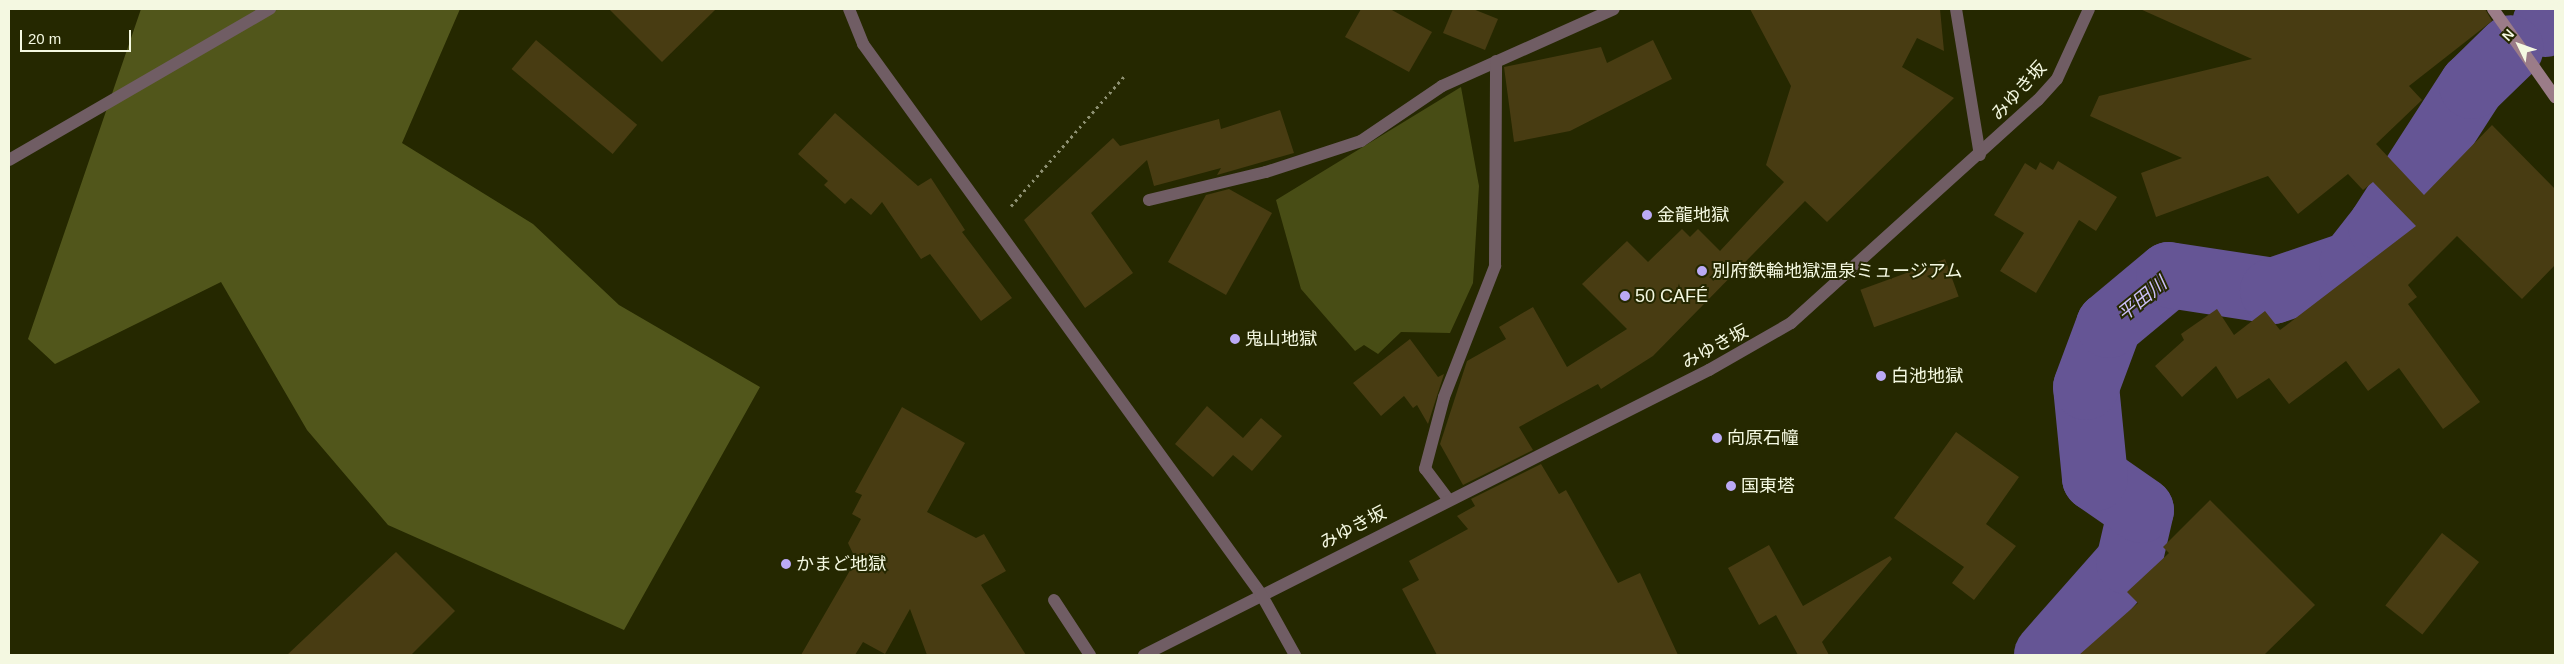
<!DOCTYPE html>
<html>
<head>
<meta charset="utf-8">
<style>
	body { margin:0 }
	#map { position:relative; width:2564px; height:664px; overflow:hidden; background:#252800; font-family:Helvetica,"Noto Sans JP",sans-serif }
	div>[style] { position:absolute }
	.green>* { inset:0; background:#484d15 }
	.forest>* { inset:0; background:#51561b }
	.river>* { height:66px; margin:-33px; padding:0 33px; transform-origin:33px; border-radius:33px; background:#655595 }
	.building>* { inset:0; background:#483c12; transform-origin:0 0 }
	.path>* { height:3px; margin-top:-1.5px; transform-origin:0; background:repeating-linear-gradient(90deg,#8e9172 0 2.5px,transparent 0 6.5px) }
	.service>* { height:12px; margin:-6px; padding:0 6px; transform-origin:6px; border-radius:6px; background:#705d64 }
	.minor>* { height:12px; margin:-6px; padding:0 6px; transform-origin:6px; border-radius:6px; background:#705d64 }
	.tertiary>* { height:12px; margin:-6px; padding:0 6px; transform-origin:6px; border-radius:6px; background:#705d64 }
	.secondary>* { height:12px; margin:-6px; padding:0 6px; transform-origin:6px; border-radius:6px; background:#9b7c88 }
	.dots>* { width:14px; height:14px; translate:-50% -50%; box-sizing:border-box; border:2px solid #252800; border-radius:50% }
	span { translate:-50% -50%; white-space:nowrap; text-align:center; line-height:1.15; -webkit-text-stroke:4px #252800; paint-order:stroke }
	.street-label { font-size:18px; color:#f4f8e1 }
	.poi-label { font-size:18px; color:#f4f8e1 }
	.left { translate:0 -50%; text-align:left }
	.water-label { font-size:19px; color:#ccc1f9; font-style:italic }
	.frame { position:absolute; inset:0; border:10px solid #f4f8e1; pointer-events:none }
	.north { position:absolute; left:2494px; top:20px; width:50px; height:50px; -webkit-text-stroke:4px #252800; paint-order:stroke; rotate:312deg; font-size:14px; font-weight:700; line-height:20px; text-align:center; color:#f4f8e1 }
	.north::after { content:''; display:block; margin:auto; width:18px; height:22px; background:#f4f8e1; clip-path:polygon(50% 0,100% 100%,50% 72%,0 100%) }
	.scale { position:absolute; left:20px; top:30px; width:111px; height:22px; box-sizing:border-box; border:2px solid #f4f8e1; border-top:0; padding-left:6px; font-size:15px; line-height:18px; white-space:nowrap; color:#f4f8e1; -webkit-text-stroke:4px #252800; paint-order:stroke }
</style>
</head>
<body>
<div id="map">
	<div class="green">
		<i style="clip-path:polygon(1461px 87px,1479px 186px,1473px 283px,1450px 333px,1401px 332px,1378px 354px,1364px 345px,1355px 351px,1301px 289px,1276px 200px)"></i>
	</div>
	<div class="forest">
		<i style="clip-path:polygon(141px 9px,460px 9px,402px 143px,533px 224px,619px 305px,760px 387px,624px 630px,388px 525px,307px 430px,221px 282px,55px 364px,28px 339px)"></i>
	</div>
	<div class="river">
		<i style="left:2545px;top:24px;width:12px;rotate:-35deg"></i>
		<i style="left:2047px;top:655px;width:124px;rotate:-48.6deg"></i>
		<i style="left:2129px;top:562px;width:53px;rotate:-77deg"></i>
		<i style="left:2141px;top:510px;width:56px;rotate:-145.2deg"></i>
		<i style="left:2095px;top:478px;width:91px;rotate:-95.6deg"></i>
		<i style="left:2086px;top:387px;width:66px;rotate:-69.6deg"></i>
		<i style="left:2109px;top:325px;width:78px;rotate:-39.8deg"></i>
		<i style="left:2169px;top:275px;width:105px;rotate:8.7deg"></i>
		<i style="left:2273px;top:291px;width:83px;rotate:-18.9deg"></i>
		<i style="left:2352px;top:264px;width:47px;rotate:-51.9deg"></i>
		<i style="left:2381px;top:227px;width:168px;rotate:-57.2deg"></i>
		<i style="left:2472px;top:86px;width:54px;rotate:-44.3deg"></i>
	</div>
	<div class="building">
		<i style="clip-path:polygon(609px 9px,716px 9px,662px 62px)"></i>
		<i style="clip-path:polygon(1361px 9px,1390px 9px,1432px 32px,1409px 72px,1345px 37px)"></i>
		<i style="clip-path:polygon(1453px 9px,1473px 9px,1498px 19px,1485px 50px,1443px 33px)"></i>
		<i style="clip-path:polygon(1750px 9px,1940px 9px,1944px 51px,1917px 38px,1902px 67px,1954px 98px,1827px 222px,1805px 201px,1653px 356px,1601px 389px,1598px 384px,1519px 427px,1533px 450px,1463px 485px,1440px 444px,1467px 361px,1506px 339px,1499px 327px,1533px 307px,1567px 367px,1627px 329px,1582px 284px,1627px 241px,1648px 262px,1682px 229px,1690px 237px,1698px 229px,1720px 251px,1784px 182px,1766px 165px,1791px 86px)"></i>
		<i style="clip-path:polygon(2140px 9px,2485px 9px,2492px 21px,2409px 86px,2422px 100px,2376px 144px,2424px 195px,2492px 125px,2555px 189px,2555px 265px,2522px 299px,2457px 236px,2408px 285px,2417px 297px,2408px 304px,2480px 402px,2443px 429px,2399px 368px,2368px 391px,2346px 361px,2289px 404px,2269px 378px,2237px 399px,2216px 366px,2182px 397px,2155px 366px,2184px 340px,2181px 334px,2217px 309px,2234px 335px,2265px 311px,2280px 330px,2416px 226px,2373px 182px,2363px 190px,2348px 174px,2298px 214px,2268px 176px,2156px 217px,2141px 173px,2182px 158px,2090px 116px,2099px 96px,2252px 59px)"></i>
		<i style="left:536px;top:40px;width:132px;height:38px;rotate:40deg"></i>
		<i style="clip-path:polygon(1653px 40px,1672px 79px,1570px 131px,1514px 142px,1504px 67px,1601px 47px,1607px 63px)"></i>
		<i style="clip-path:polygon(1280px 110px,1294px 153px,1217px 175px,1221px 168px,1154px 186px,1147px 160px,1091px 213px,1133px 273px,1085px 308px,1024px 220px,1113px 138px,1120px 146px,1219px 119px,1221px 129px)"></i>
		<i style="clip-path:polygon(835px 113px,918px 186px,931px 178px,965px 230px,962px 232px,1012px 298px,981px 321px,930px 254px,921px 259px,882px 202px,871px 215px,851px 198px,845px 204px,824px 185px,828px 181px,798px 154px)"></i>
		<i style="clip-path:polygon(2058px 161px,2117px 197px,2096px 231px,2079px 220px,2036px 293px,2000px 271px,2024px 233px,1994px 215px,2025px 163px,2036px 170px,2040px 162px,2053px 170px)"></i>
		<i style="clip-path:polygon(1229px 189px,1272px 213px,1226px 295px,1168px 262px,1206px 195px)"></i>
		<i style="left:1945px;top:259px;width:40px;height:90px;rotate:70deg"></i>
		<i style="clip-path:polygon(1410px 339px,1438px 377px,1444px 374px,1428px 424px,1417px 405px,1413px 408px,1404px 396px,1381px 416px,1353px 383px)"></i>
		<i style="clip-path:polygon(1207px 406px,1243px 438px,1261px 418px,1282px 436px,1252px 471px,1233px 455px,1213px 477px,1175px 444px)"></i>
		<i style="clip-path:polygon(902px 407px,965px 443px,927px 512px,976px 538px,984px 534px,1006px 571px,981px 585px,1026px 655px,927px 655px,910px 609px,885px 654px,863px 642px,855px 655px,801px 655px,856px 560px,848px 543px,861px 519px,852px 514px,862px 495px,855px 492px)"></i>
		<i style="clip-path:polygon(1956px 432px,2019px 477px,1986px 524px,2016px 546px,1974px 600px,1952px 583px,1964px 567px,1894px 518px)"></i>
		<i style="clip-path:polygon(1541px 464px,1559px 494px,1566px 490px,1618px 583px,1640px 573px,1678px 655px,1437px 655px,1402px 589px,1419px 580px,1409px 561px,1468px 529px,1457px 516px,1475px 506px,1471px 499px)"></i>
		<i style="clip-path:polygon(2210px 500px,2315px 605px,2264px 655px,2079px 655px,2138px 603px,2127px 592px,2169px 553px,2163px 547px)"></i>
		<i style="left:2442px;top:533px;width:47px;height:92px;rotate:38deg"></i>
		<i style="clip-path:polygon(1769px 545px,1803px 606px,1890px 556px,1892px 559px,1822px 642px,1829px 655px,1798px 655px,1776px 615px,1759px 625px,1728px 568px)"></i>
		<i style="clip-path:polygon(396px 552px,455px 611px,411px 655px,287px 655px)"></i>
	</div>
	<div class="path">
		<i style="left:1011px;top:206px;width:175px;rotate:-48.9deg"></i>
	</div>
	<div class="service">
		<i style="left:1054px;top:600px;width:66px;rotate:56.8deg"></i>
	</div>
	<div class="minor">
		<i style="left:1956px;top:9px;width:148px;rotate:80.7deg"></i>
		<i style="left:9px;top:160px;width:302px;rotate:-30.1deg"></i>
		<i style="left:1149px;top:200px;width:120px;rotate:-13.5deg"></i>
		<i style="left:1266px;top:172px;width:100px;rotate:-18.1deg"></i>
		<i style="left:1361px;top:141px;width:98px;rotate:-34.2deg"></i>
		<i style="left:1442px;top:86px;width:188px;rotate:-24.1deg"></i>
		<i style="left:1448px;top:499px;width:38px;rotate:-127deg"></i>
		<i style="left:1425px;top:469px;width:74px;rotate:-75.2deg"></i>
		<i style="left:1444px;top:397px;width:141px;rotate:-68.7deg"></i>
		<i style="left:1495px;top:266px;width:205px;rotate:-89.7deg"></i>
		<i style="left:1144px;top:655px;width:633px;rotate:-26.77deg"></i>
		<i style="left:1709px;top:370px;width:95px;rotate:-29.8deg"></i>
		<i style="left:1791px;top:323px;width:333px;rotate:-42.1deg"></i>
		<i style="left:2038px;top:100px;width:28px;rotate:-48deg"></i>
		<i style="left:2057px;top:79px;width:77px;rotate:-65.4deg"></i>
	</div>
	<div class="tertiary">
		<i style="left:849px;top:9px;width:38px;rotate:68deg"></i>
		<i style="left:863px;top:44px;width:679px;rotate:54.11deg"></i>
		<i style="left:1261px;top:594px;width:70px;rotate:60.9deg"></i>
	</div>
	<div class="secondary">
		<i style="left:2493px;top:9px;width:108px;rotate:54.8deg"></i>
	</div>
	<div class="dots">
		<i style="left:1647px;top:215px;background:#bbaaf6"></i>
		<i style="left:1702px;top:271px;background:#bbaaf6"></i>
		<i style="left:1625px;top:296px;background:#bbaaf6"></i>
		<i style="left:1235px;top:339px;background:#bbaaf6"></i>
		<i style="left:1881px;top:376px;background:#bbaaf6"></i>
		<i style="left:1717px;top:438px;background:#bbaaf6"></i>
		<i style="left:1731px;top:486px;background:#bbaaf6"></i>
		<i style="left:786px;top:564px;background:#bbaaf6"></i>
	</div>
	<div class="street-label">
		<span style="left:2019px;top:91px;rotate:-48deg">みゆき坂</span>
		<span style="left:1715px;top:347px;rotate:-28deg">みゆき坂</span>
		<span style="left:1353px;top:528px;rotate:-27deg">みゆき坂</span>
	</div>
	<div class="poi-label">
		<span class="left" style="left:1657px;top:215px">金龍地獄</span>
		<span class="left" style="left:1712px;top:271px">別府鉄輪地獄温泉ミュージアム</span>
		<span class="left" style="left:1635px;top:296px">50 CAFÉ</span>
		<span class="left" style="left:1245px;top:339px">鬼山地獄</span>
		<span class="left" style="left:1891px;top:376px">白池地獄</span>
		<span class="left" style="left:1727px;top:438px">向原石幢</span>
		<span class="left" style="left:1741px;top:486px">国東塔</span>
		<span class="left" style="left:796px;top:564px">かまど地獄</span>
	</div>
	<div class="water-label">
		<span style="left:2142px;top:299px;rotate:-39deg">平田川</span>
	</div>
	<div class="frame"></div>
	<div class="north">N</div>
	<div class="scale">20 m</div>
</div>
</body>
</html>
